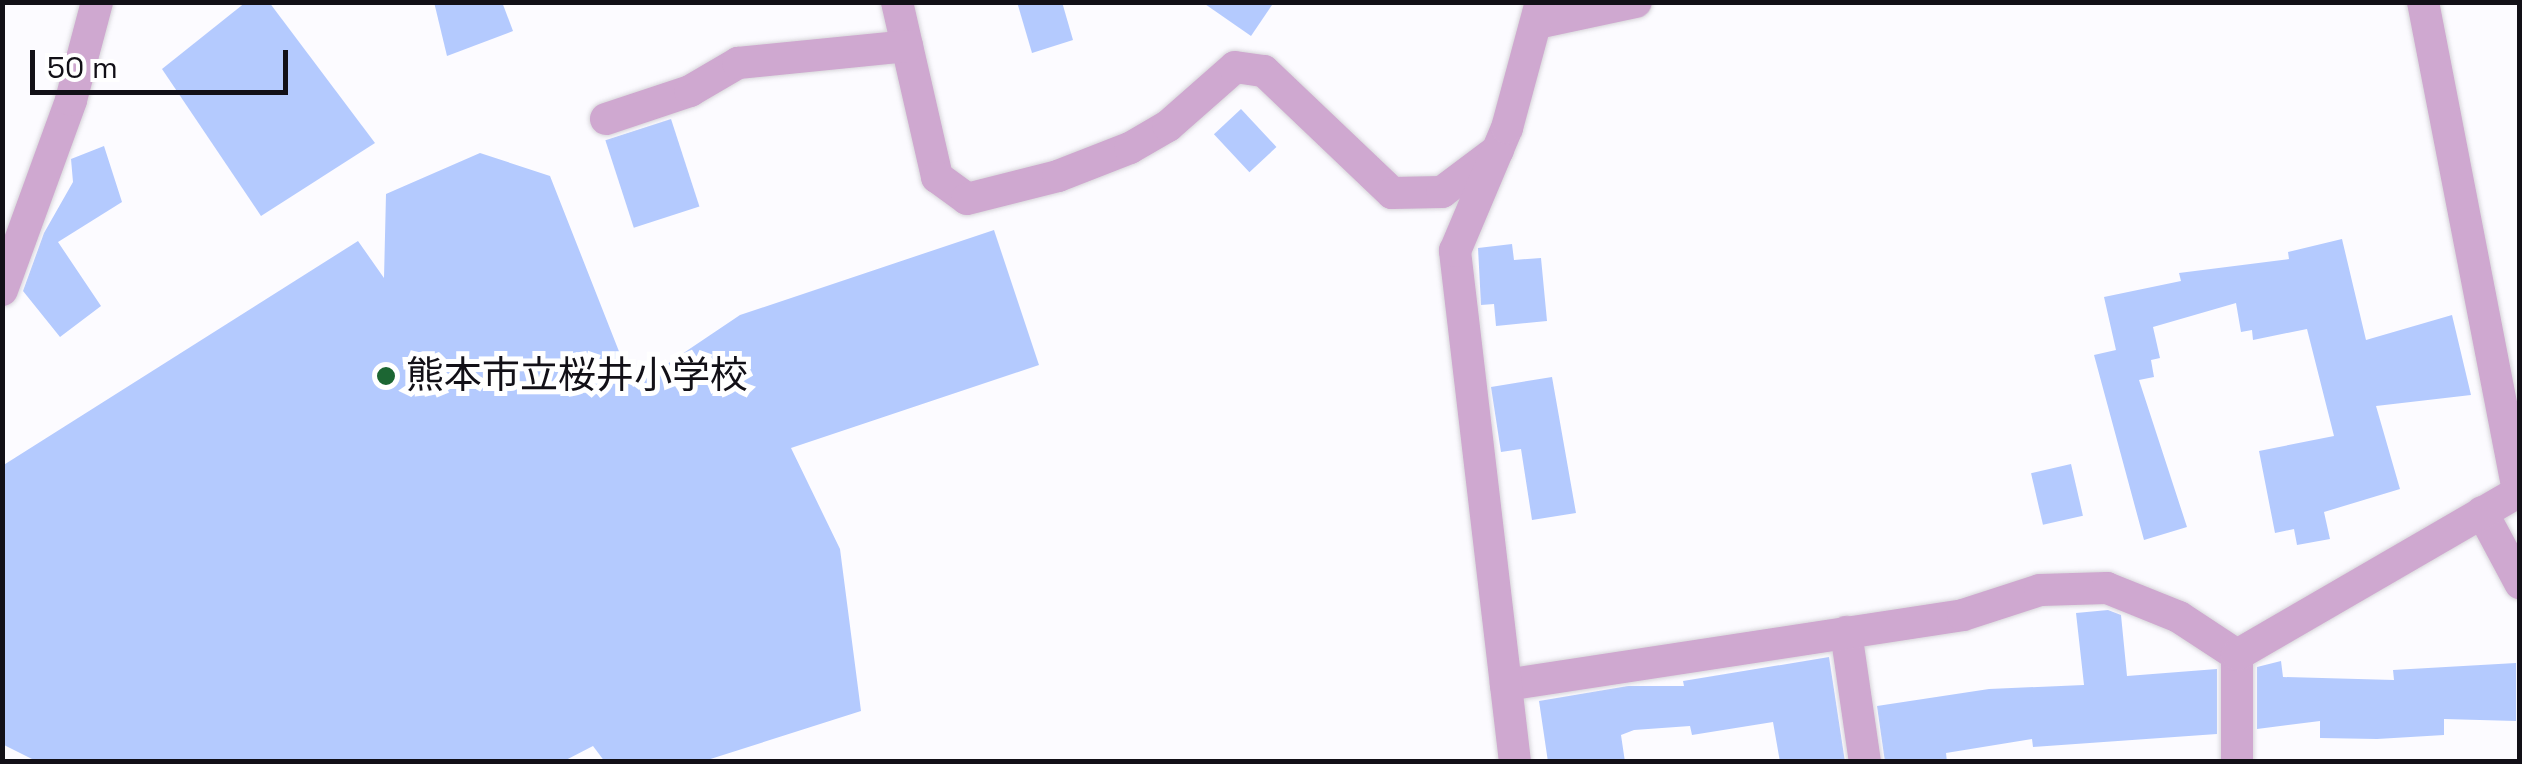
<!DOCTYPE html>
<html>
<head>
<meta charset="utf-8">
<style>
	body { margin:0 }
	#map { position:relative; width:2522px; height:764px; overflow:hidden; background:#fcfbff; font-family:"Space Grotesk","Noto Sans JP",sans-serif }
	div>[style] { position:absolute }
	.building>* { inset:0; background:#b4cafe; transform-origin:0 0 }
	.roads { filter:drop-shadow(0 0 2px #d7d5da) drop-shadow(0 0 2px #d7d5da) }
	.street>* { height:32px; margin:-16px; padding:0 16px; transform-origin:16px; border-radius:16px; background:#cfa8d0 }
	.dots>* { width:28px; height:28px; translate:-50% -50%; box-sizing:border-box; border:5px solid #fff; border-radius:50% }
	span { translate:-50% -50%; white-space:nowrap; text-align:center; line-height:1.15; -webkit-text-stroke:10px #fff; paint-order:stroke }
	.poi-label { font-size:38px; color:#121017 }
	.left { translate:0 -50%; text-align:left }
	.frame { position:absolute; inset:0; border:5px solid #121017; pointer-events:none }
	.scale { position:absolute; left:30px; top:50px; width:258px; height:45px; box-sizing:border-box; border:5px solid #121017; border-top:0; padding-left:12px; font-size:30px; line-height:35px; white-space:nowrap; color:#121017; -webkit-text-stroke:8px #fff; paint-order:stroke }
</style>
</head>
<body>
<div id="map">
	<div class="building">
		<i style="clip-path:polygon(246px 2px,269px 2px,375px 143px,261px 216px,162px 69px)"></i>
		<i style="clip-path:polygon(434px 2px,502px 2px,513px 31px,447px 56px)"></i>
		<i style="clip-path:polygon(1017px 2px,1062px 2px,1073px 40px,1032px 53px)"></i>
		<i style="clip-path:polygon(1202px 2px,1274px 2px,1251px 36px)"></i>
		<i style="left:1241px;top:109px;width:52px;height:37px;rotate:47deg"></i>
		<i style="left:671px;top:119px;width:92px;height:69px;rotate:72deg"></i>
		<i style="clip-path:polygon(104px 146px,122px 202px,58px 242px,101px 306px,60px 337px,23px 291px,44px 233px,73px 182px,71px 159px)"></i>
		<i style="clip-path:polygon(480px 153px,550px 176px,633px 387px,740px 315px,994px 230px,1039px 365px,791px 448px,840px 549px,861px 711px,701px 762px,605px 762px,593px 746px,562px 762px,38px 762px,2px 744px,2px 466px,358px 241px,384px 278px,386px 194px)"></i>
		<i style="clip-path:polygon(2342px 239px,2366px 340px,2452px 315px,2471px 395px,2376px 406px,2400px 489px,2324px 512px,2330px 539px,2297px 545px,2294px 529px,2275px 533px,2259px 451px,2334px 436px,2307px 329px,2253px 340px,2252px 330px,2241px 332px,2236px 303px,2153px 327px,2160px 358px,2151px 360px,2154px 377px,2139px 380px,2187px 527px,2144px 540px,2094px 355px,2116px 350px,2104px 297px,2181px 281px,2179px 273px,2289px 259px,2288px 252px)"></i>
		<i style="clip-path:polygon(1512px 244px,1514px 260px,1541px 258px,1547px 321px,1496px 326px,1494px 304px,1481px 305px,1478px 248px)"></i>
		<i style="clip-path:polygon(1552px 377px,1576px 513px,1532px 520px,1521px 449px,1501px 452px,1491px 387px)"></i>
		<i style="left:2071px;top:464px;width:53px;height:41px;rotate:77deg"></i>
		<i style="clip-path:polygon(2108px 610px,2121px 615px,2127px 676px,2217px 669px,2217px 734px,2033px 747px,2032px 739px,1946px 753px,1947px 762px,1885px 762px,1877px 706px,1989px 689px,2084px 685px,2076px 613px)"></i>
		<i style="clip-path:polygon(1829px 657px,1845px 762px,1780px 762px,1773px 722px,1692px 735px,1690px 726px,1634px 730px,1621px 735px,1625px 762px,1548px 762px,1539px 701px,1628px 686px,1684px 686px,1683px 681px)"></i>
		<i style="clip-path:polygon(2281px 661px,2283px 677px,2394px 680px,2393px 670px,2516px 663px,2516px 721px,2444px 719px,2444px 735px,2377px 739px,2320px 738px,2320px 721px,2257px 729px,2257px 667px)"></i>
	</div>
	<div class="roads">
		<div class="street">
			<i style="left:897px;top:2px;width:180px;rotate:77.1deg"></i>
			<i style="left:937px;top:177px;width:37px;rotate:36deg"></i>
			<i style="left:967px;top:199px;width:94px;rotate:-14.2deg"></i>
			<i style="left:1058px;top:176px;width:77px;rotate:-21.3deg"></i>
			<i style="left:1130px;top:148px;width:44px;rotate:-30.1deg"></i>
			<i style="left:1168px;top:126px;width:89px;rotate:-41.4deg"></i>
			<i style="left:1235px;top:67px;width:29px;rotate:8deg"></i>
			<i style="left:1264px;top:71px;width:177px;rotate:43.6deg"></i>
			<i style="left:1392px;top:193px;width:50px;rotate:-1.1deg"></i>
			<i style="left:1442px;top:192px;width:70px;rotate:-36.9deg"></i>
			<i style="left:2423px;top:2px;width:499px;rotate:79deg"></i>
			<i style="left:1537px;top:23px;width:101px;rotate:-12deg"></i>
			<i style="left:606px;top:119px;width:89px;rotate:-18.4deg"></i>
			<i style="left:690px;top:91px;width:56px;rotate:-30.3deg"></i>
			<i style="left:738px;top:63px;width:170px;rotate:-5.7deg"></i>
			<i style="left:2px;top:290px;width:202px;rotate:-70deg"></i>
			<i style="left:71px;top:100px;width:101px;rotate:-75.1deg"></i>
			<i style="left:2482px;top:512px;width:81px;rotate:61.8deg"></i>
			<i style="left:1846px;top:632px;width:131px;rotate:81.7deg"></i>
			<i style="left:2237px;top:655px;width:107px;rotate:90deg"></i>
			<i style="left:1506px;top:685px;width:462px;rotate:-8.7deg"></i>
			<i style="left:1963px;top:615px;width:81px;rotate:-18deg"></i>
			<i style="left:2040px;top:590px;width:67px;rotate:-1.7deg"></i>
			<i style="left:2107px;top:588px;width:78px;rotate:21.9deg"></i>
			<i style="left:2179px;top:617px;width:69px;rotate:33.2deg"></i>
			<i style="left:2237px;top:655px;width:325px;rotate:-30.1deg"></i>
			<i style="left:1515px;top:762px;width:515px;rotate:-96.7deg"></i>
			<i style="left:1455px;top:251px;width:134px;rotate:-67.1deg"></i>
			<i style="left:1507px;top:128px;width:131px;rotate:-74.9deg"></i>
		</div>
	</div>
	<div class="dots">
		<i style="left:386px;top:376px;background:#1c6633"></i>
	</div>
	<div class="poi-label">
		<span class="left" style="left:406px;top:376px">熊本市立桜井小学校</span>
	</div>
	<div class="frame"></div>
	<div class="scale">50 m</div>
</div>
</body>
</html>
